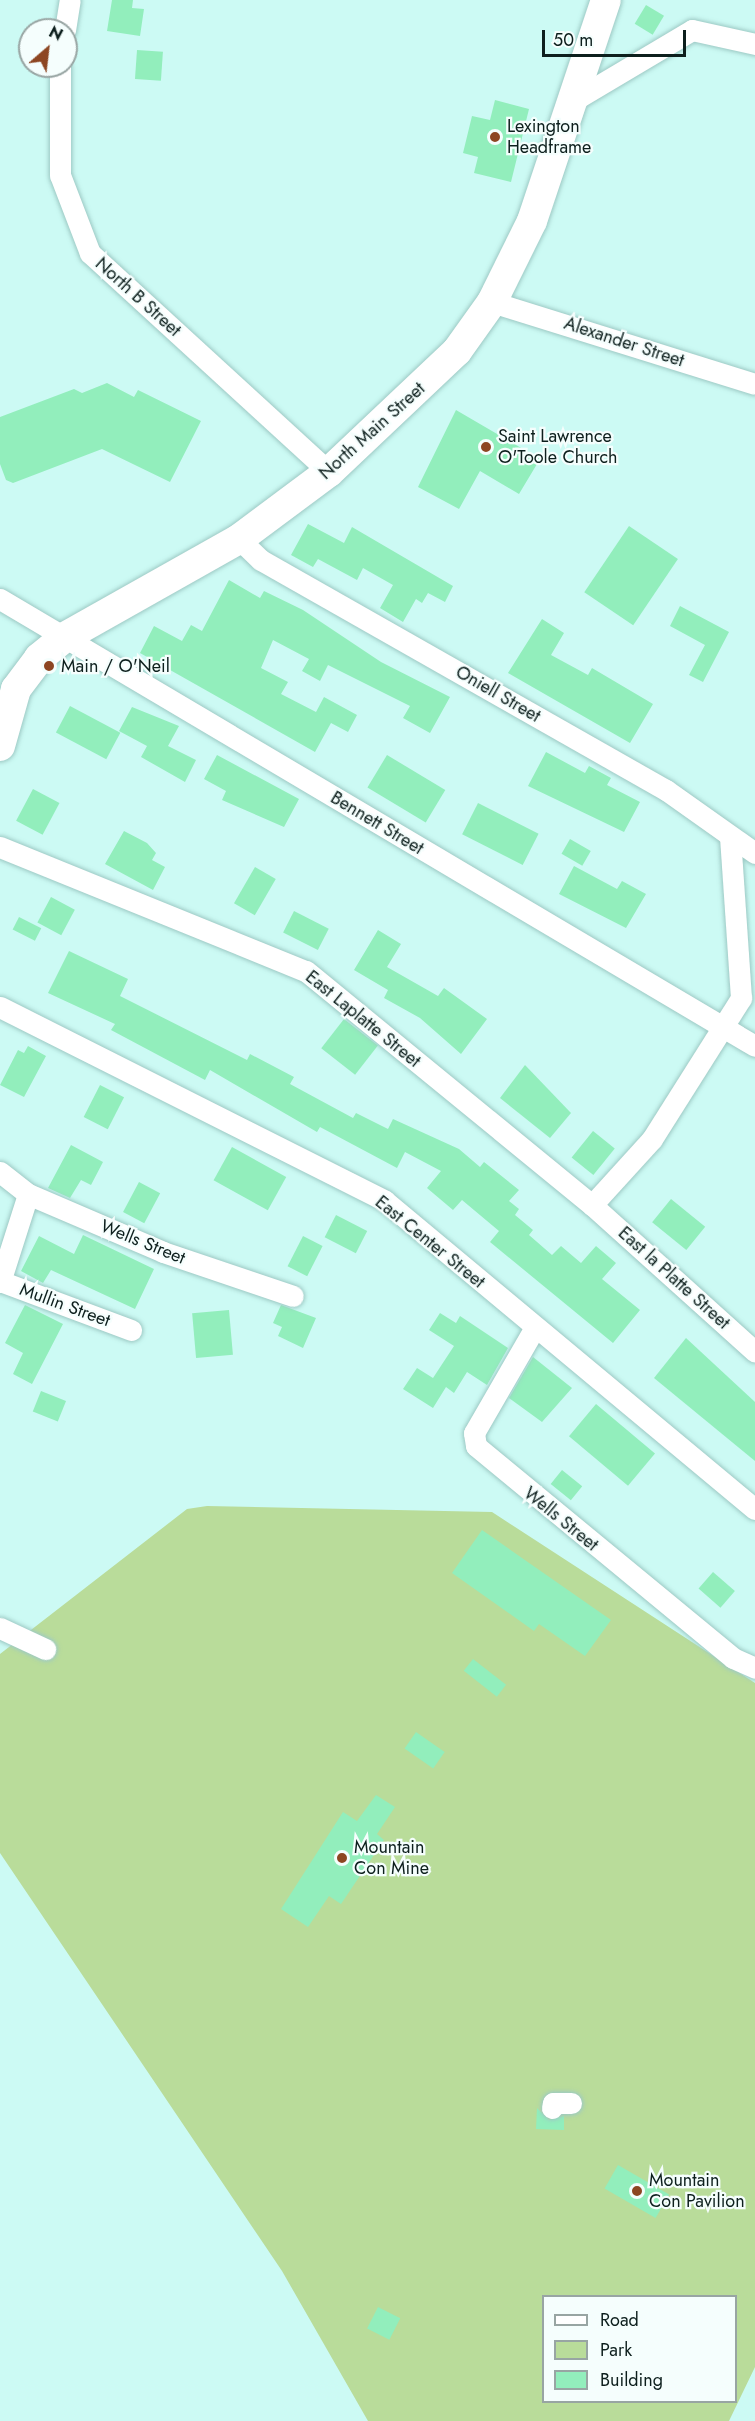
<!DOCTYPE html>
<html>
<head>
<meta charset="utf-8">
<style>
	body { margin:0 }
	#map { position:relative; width:755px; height:2421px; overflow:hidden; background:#ccfaf4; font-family:Jost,sans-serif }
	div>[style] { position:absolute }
	.green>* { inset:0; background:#b9dc9a }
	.building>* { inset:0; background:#92eebc; transform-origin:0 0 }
	.roads { filter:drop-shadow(0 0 2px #9dc9c4) drop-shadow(0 0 2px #9dc9c4) }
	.street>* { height:21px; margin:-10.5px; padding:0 10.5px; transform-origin:10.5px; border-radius:10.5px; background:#fff }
	.secondary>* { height:30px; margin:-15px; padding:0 15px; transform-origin:15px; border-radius:15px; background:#fff }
	.dots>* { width:16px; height:16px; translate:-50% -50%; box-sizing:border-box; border:3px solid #f5fefd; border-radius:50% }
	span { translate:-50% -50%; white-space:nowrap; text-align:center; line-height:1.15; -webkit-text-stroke:4.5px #f5fefd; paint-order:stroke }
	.poi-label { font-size:18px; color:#0d1f1d }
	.left { translate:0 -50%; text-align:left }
	.street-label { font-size:18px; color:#0d1f1d }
	.legend { position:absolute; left:542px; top:2295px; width:195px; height:108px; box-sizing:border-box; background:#f5fefd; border:2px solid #98a5a3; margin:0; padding:8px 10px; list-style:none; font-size:18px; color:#0d1f1d }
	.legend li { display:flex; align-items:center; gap:12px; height:30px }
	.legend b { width:30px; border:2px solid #98a5a3 }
	.north { position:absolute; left:18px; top:18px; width:60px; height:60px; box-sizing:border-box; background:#f5fefd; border:2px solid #98a5a3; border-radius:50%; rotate:28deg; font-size:16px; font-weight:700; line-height:24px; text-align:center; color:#0d1f1d }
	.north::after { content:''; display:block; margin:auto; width:21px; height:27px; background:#8d4622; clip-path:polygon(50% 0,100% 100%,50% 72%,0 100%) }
	.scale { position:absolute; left:542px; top:30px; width:144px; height:27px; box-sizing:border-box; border:3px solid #0d1f1d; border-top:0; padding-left:8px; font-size:18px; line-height:21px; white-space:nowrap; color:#0d1f1d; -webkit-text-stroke:4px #f5fefd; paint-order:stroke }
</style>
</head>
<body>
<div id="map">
	<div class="green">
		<i style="clip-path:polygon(evenodd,207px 1506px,492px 1512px,755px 1683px,755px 2367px,729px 2421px,368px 2421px,282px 2271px,0 1853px,0 1654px,187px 1509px,207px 1506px,544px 2296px,736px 2296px,736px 2402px,544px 2402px,544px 2296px)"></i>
	</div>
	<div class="building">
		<i style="clip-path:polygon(112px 0,133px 0,132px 8px,144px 9px,140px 36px,107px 31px)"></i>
		<i style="left:646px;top:5px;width:21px;height:22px;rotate:31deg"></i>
		<i style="left:137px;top:50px;width:26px;height:29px;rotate:4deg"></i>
		<i style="clip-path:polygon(495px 100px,529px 109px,511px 182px,474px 173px,478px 157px,463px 153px,472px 116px,490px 120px)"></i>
		<i style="clip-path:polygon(107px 383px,134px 397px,138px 390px,201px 421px,170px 482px,102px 449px,13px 483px,6px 480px,0 464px,0 417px,74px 389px,82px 393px)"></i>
		<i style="clip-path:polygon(456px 410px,540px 459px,519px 494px,480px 471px,459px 509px,418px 487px)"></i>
		<i style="clip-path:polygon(308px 524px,344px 543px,352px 527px,453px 586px,445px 602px,428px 593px,422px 603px,416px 599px,403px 622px,380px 608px,393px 585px,363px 568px,357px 580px,318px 559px,313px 567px,291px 555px)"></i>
		<i style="left:629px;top:526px;width:59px;height:80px;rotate:34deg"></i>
		<i style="clip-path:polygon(229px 580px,260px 598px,264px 591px,303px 610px,381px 662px,450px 697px,430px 733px,403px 718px,410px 706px,328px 665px,320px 681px,302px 671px,309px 659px,273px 640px,261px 668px,288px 682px,281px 694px,316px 712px,324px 697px,357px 715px,348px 732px,331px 723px,315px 752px,140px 653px,154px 626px,182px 641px,191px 625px,202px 631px)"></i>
		<i style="clip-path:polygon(680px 606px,729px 632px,703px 682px,689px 675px,705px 645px,670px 626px)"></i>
		<i style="clip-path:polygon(542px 619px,564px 633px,551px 655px,588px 675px,592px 668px,653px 704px,630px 743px,508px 673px)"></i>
		<i style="left:70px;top:706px;width:57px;height:30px;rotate:28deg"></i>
		<i style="clip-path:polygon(132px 707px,179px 726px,168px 746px,196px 760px,185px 782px,141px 757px,147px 746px,119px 731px)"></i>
		<i style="clip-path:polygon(546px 752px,585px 773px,589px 766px,611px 778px,607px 785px,640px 802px,624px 832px,528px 786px)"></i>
		<i style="clip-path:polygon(217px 755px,299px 799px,284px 827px,222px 800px,226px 791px,204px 779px)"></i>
		<i style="left:387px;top:755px;width:68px;height:38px;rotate:31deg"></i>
		<i style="left:33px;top:789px;width:30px;height:36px;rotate:28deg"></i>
		<i style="left:478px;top:803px;width:68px;height:35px;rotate:27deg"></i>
		<i style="clip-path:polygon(124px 831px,147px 843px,156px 853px,152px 860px,165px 867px,153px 890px,105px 864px)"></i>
		<i style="left:570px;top:839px;width:24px;height:17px;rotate:30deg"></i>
		<i style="clip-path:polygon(574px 866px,617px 889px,622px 881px,646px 894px,626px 928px,559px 894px)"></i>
		<i style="left:255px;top:867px;width:24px;height:42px;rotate:30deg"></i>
		<i style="left:51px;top:897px;width:27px;height:29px;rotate:28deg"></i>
		<i style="left:294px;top:911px;width:39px;height:24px;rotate:27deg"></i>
		<i style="left:19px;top:917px;width:25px;height:14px;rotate:27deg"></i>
		<i style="clip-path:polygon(378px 930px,401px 944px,387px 967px,438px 996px,444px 988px,487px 1019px,461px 1054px,420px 1018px,384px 998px,388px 990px,354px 970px)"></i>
		<i style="clip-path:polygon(69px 951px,128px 979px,120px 996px,247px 1060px,250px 1054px,294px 1077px,290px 1084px,353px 1118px,356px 1113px,388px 1129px,393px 1119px,459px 1149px,480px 1167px,484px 1162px,519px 1190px,509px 1201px,519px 1209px,515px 1215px,533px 1230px,529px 1235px,552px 1255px,561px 1246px,581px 1263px,596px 1246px,616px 1263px,602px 1279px,640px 1310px,613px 1343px,490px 1242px,499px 1231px,462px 1200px,453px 1210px,427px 1188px,441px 1171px,405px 1152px,397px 1168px,320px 1127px,317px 1132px,210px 1070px,205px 1080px,111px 1030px,115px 1024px,48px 993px)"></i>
		<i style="left:344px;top:1019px;width:43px;height:37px;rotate:38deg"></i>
		<i style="clip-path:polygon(28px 1046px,46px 1056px,24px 1097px,0 1085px,18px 1050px,24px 1053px)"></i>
		<i style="clip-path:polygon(525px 1065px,571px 1113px,550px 1138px,500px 1098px)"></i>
		<i style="left:100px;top:1085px;width:27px;height:36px;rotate:27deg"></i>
		<i style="left:593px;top:1131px;width:28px;height:34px;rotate:39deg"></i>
		<i style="clip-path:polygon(71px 1145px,103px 1162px,91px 1185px,81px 1180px,70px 1198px,48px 1188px)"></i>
		<i style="left:232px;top:1147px;width:62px;height:38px;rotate:29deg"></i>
		<i style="left:139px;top:1182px;width:24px;height:34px;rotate:28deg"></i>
		<i style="left:671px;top:1199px;width:44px;height:30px;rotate:39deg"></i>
		<i style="left:336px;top:1215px;width:35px;height:25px;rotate:27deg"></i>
		<i style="clip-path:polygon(83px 1235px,154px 1269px,135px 1309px,51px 1270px,43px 1283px,21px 1271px,39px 1236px,74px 1254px)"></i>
		<i style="left:303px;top:1236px;width:22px;height:34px;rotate:27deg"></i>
		<i style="clip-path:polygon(25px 1305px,63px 1324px,32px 1384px,13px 1374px,23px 1353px,5px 1343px)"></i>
		<i style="clip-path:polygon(281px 1305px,316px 1318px,303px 1348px,278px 1336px,282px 1327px,273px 1323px)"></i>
		<i style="left:229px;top:1310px;width:45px;height:37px;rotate:85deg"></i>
		<i style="clip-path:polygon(440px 1313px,456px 1323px,460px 1316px,508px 1348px,487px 1385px,467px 1372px,454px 1393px,446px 1387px,433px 1408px,403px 1389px,417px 1368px,433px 1378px,454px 1346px,429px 1330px)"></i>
		<i style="clip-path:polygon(686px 1338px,755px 1402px,755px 1461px,654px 1378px)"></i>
		<i style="clip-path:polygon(533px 1357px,572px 1388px,542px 1422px,509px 1398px)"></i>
		<i style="left:41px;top:1391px;width:27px;height:22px;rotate:22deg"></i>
		<i style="left:596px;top:1404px;width:77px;height:42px;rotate:40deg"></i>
		<i style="left:562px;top:1470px;width:26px;height:18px;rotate:39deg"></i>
		<i style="clip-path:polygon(482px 1530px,611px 1620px,585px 1656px,539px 1624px,534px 1631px,452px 1573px)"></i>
		<i style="left:713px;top:1572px;width:29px;height:22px;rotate:41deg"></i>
		<i style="left:473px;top:1659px;width:42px;height:15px;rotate:38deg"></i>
		<i style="left:416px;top:1732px;width:35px;height:20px;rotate:35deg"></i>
		<i style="clip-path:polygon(376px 1795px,395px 1807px,377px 1834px,384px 1840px,341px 1904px,329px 1896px,308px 1927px,281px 1909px,343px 1812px,357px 1821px)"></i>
		<i style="clip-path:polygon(537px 2108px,549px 2120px,564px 2116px,564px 2130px,536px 2129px)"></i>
		<i style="left:618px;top:2165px;width:59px;height:27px;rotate:30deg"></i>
		<i style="left:378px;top:2307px;width:25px;height:24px;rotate:27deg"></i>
	</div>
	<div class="roads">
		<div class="street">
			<i style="left:65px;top:30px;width:30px;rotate:-81deg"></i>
			<i style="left:60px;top:66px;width:109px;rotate:90deg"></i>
			<i style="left:60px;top:175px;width:84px;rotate:69deg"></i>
			<i style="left:90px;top:253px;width:324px;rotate:42.5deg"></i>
			<i style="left:576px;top:99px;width:135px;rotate:-30.7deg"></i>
			<i style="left:692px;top:30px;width:65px;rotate:12.5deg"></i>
			<i style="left:492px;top:302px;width:275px;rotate:17.3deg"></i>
			<i style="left:239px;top:539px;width:30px;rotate:44deg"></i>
			<i style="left:261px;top:560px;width:466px;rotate:29.6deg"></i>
			<i style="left:666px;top:790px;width:109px;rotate:35.3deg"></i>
			<i style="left:0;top:599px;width:877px;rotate:30.63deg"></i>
			<i style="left:0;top:847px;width:330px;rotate:22.1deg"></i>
			<i style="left:306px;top:971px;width:370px;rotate:39.3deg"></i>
			<i style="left:592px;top:1205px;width:219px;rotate:42deg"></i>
			<i style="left:0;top:1007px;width:431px;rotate:26.7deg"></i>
			<i style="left:385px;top:1201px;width:481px;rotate:39.8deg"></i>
			<i style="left:0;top:1172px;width:36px;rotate:38deg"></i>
			<i style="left:28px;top:1194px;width:147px;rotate:23.2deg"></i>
			<i style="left:163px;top:1252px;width:137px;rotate:18.7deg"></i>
			<i style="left:592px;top:1205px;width:89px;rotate:-47.7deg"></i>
			<i style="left:652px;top:1139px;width:167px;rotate:-57.7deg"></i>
			<i style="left:741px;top:998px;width:162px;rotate:-93.9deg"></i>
			<i style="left:0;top:1281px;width:140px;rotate:20.5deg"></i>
			<i style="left:0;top:1282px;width:92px;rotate:-72.3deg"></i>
			<i style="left:534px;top:1329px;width:120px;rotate:120deg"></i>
			<i style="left:474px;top:1433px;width:13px;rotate:81deg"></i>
			<i style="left:476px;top:1446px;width:333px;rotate:39.5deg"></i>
			<i style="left:733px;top:1658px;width:24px;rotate:24deg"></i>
			<i style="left:0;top:1628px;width:50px;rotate:25deg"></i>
			<i style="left:552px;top:2108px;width:5px;rotate:-79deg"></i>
			<i style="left:553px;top:2103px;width:18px"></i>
		</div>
		<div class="secondary">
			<i style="left:0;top:746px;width:59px;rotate:-74.3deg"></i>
			<i style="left:16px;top:689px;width:39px;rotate:-53deg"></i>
			<i style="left:39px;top:658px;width:33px;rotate:-39deg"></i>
			<i style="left:65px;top:637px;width:200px;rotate:-29.4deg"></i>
			<i style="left:239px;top:539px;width:112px;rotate:-36.7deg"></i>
			<i style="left:329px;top:472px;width:176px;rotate:-43.4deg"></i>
			<i style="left:457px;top:351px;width:60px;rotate:-54.5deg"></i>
			<i style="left:492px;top:302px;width:90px;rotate:-63.7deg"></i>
			<i style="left:532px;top:221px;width:233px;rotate:-71.5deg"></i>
		</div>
	</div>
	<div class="dots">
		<i style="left:495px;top:137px;background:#8d4622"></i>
		<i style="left:486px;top:447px;background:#8d4622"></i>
		<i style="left:49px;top:666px;background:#8d4622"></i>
		<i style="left:342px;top:1858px;background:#8d4622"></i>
		<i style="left:637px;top:2191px;background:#8d4622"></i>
	</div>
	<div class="poi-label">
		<span class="left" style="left:507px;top:137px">Lexington<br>Headframe</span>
		<span class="left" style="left:498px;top:447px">Saint Lawrence<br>O'Toole Church</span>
		<span class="left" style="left:61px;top:666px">Main / O'Neil</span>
		<span class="left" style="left:354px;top:1858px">Mountain<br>Con Mine</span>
		<span class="left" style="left:649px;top:2191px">Mountain<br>Con Pavilion</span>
	</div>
	<div class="street-label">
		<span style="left:138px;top:297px;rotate:42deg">North B Street</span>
		<span style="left:624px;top:342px;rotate:18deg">Alexander Street</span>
		<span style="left:372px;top:431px;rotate:-42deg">North Main Street</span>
		<span style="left:498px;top:694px;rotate:30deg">Oniell Street</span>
		<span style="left:377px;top:823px;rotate:31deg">Bennett Street</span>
		<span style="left:363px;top:1019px;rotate:39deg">East Laplatte Street</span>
		<span style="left:143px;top:1242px;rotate:22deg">Wells Street</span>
		<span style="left:430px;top:1242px;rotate:39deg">East Center Street</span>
		<span style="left:674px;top:1278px;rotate:42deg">East la Platte Street</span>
		<span style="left:65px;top:1305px;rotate:20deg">Mullin Street</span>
		<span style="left:561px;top:1519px;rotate:39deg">Wells Street</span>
	</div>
	<ul class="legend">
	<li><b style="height:8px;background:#fff"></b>Road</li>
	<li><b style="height:16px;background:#b9dc9a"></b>Park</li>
	<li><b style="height:16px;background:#92eebc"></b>Building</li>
	</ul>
	<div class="north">N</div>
	<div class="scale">50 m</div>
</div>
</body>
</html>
